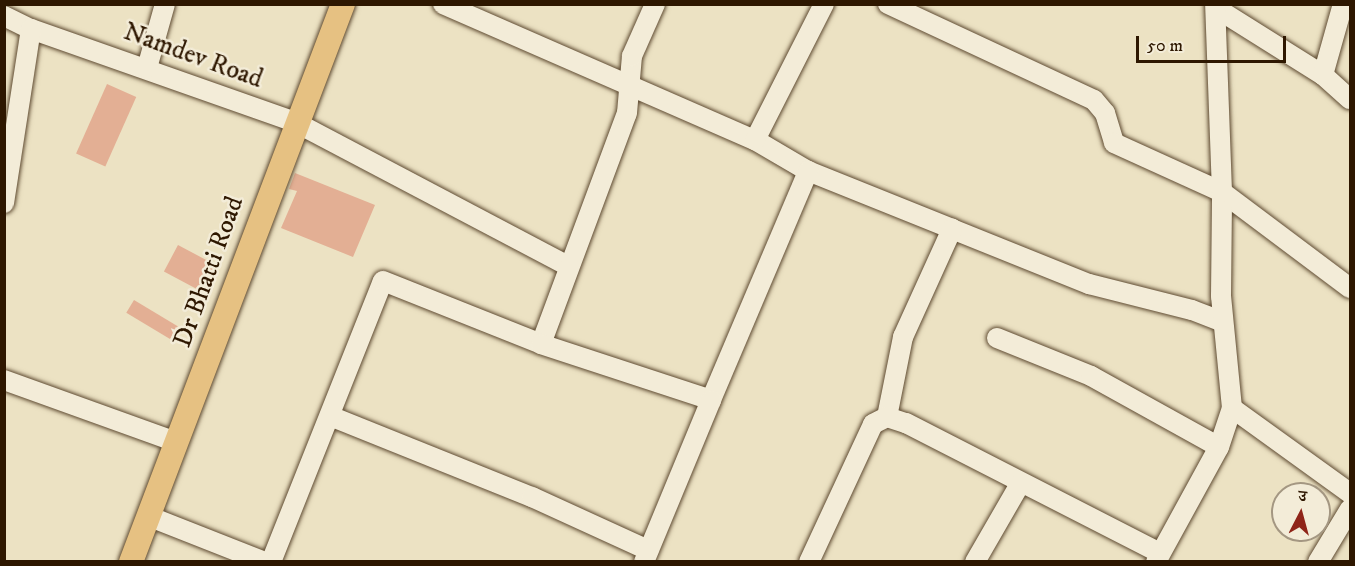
<!DOCTYPE html>
<html>
<head>
<meta charset="utf-8">
<style>
	body { margin:0 }
	#map { position:relative; width:1355px; height:566px; overflow:hidden; background:#ece2c3; font-family:"IM FELL DW Pica","Noto Serif Devanagari",serif }
	div>[style] { position:absolute }
	.building>* { inset:0; background:#e3af94; transform-origin:0 0 }
	.roads { filter:drop-shadow(0 0 2px #5e4a31) drop-shadow(0 0 2px #5e4a31) }
	.minor>* { height:20px; margin:-10px; padding:0 10px; transform-origin:10px; border-radius:10px; background:#f3ecd8 }
	.major>* { height:24px; margin:-12px; padding:0 12px; transform-origin:12px; border-radius:12px; background:#e6c182 }
	span { translate:-50% -50%; white-space:nowrap; text-align:center; line-height:1.15; -webkit-text-stroke:5px #f3ecd8; paint-order:stroke }
	.street-label { font-size:26px; color:#2e1700 }
	.frame { position:absolute; inset:0; border:6px solid #2e1700; pointer-events:none }
	.north { position:absolute; left:1271px; top:482px; width:60px; height:60px; box-sizing:border-box; background:#f3ecd8; border:2px solid #a49782; border-radius:50%; rotate:6deg; font-size:16px; font-weight:700; line-height:24px; text-align:center; color:#2e1700 }
	.north::after { content:''; display:block; margin:auto; width:21px; height:27px; background:#8f2418; clip-path:polygon(50% 0,100% 100%,50% 72%,0 100%) }
	.scale { position:absolute; left:1136px; top:36px; width:150px; height:27px; box-sizing:border-box; border:3px solid #2e1700; border-top:0; padding-left:8px; font-size:18px; line-height:21px; white-space:nowrap; color:#2e1700; -webkit-text-stroke:4px #f3ecd8; paint-order:stroke }
</style>
</head>
<body>
<div id="map">
	<div class="building">
		<i style="left:107px;top:84px;width:32px;height:76px;rotate:24deg"></i>
		<i style="clip-path:polygon(295px 173px,375px 205px,353px 257px,281px 228px,297px 191px,289px 189px)"></i>
		<i style="left:178px;top:245px;width:42px;height:30px;rotate:28deg"></i>
		<i style="left:134px;top:300px;width:51px;height:15px;rotate:31deg"></i>
	</div>
	<div class="roads">
		<div class="minor">
			<i style="left:443px;top:4px;width:340px;rotate:23.6deg"></i>
			<i style="left:755px;top:140px;width:61px;rotate:30.3deg"></i>
			<i style="left:808px;top:171px;width:155px;rotate:21.9deg"></i>
			<i style="left:952px;top:229px;width:148px;rotate:21.9deg"></i>
			<i style="left:1089px;top:284px;width:106px;rotate:14.2deg"></i>
			<i style="left:1192px;top:310px;width:33px;rotate:21deg"></i>
			<i style="left:888px;top:4px;width:227px;rotate:25deg"></i>
			<i style="left:1094px;top:100px;width:17px;rotate:50deg"></i>
			<i style="left:1105px;top:113px;width:31px;rotate:73deg"></i>
			<i style="left:1114px;top:143px;width:119px;rotate:24.4deg"></i>
			<i style="left:1222px;top:192px;width:160px;rotate:36.9deg"></i>
			<i style="left:1216px;top:8px;width:126px;rotate:32.1deg"></i>
			<i style="left:1323px;top:75px;width:36px;rotate:42deg"></i>
			<i style="left:4px;top:16px;width:30px;rotate:26deg"></i>
			<i style="left:31px;top:29px;width:280px;rotate:19.4deg"></i>
			<i style="left:295px;top:122px;width:309px;rotate:27.8deg"></i>
			<i style="left:147px;top:68px;width:66px;rotate:-74.3deg"></i>
			<i style="left:1323px;top:75px;width:74px;rotate:-74.3deg"></i>
			<i style="left:755px;top:140px;width:153px;rotate:-63.1deg"></i>
			<i style="left:4px;top:203px;width:176px;rotate:-81.2deg"></i>
			<i style="left:997px;top:338px;width:101px;rotate:22deg"></i>
			<i style="left:1091px;top:376px;width:146px;rotate:29deg"></i>
			<i style="left:1219px;top:447px;width:41px;rotate:-71.6deg"></i>
			<i style="left:1232px;top:408px;width:113px;rotate:-95.6deg"></i>
			<i style="left:1221px;top:296px;width:104px;rotate:-89.4deg"></i>
			<i style="left:1222px;top:192px;width:188px;rotate:-92.1deg"></i>
			<i style="left:541px;top:344px;width:246px;rotate:-69.6deg"></i>
			<i style="left:627px;top:113px;width:57px;rotate:-85deg"></i>
			<i style="left:632px;top:56px;width:57px;rotate:-66.1deg"></i>
			<i style="left:4px;top:380px;width:183px;rotate:19.8deg"></i>
			<i style="left:1232px;top:408px;width:145px;rotate:35.8deg"></i>
			<i style="left:330px;top:416px;width:218px;rotate:21.9deg"></i>
			<i style="left:532px;top:497px;width:128px;rotate:24.6deg"></i>
			<i style="left:887px;top:417px;width:82px;rotate:-78.7deg"></i>
			<i style="left:903px;top:337px;width:119px;rotate:-65.6deg"></i>
			<i style="left:148px;top:516px;width:126px;rotate:21.5deg"></i>
			<i style="left:271px;top:562px;width:302px;rotate:-68.3deg"></i>
			<i style="left:383px;top:281px;width:170px;rotate:21.7deg"></i>
			<i style="left:541px;top:344px;width:179px;rotate:18.2deg"></i>
			<i style="left:711px;top:400px;width:249px;rotate:-67deg"></i>
			<i style="left:644px;top:562px;width:175px;rotate:-67.5deg"></i>
			<i style="left:809px;top:562px;width:152px;rotate:-65.1deg"></i>
			<i style="left:873px;top:424px;width:16px;rotate:-27deg"></i>
			<i style="left:887px;top:417px;width:20px;rotate:18deg"></i>
			<i style="left:906px;top:423px;width:285px;rotate:27.1deg"></i>
			<i style="left:975px;top:562px;width:90px;rotate:-60deg"></i>
			<i style="left:1156px;top:562px;width:131px;rotate:-61.3deg"></i>
			<i style="left:1318px;top:562px;width:62px;rotate:-58.9deg"></i>
		</div>
		<div class="major">
			<i style="left:131px;top:562px;width:597px;rotate:-69.2deg"></i>
		</div>
	</div>
	<div class="street-label">
		<span style="left:193px;top:56px;rotate:20deg">Namdev Road</span>
		<span style="left:209px;top:272px;rotate:-70deg">Dr Bhatti Road</span>
	</div>
	<div class="frame"></div>
	<div class="north">उ</div>
	<div class="scale">50 m</div>
</div>
</body>
</html>
